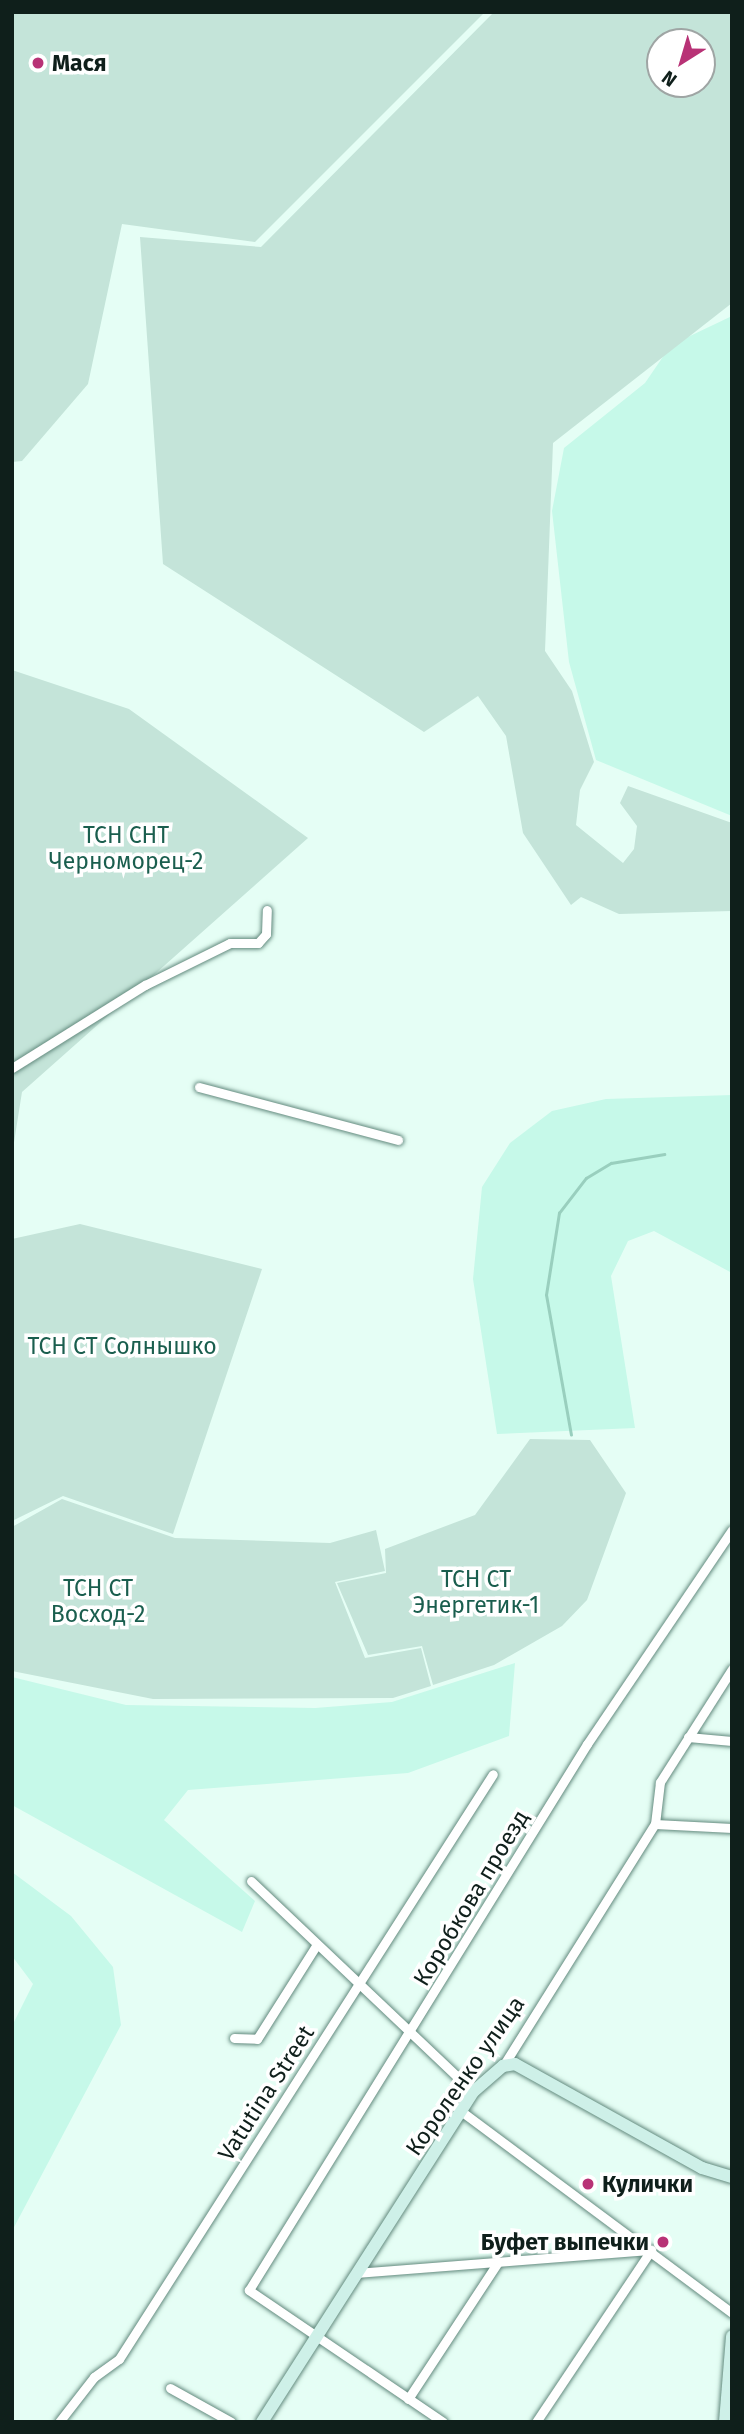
<!DOCTYPE html>
<html>
<head>
<meta charset="utf-8">
<style>
	body { margin:0 }
	#map { position:relative; width:744px; height:2434px; overflow:hidden; background:#e5fef5; font-family:"Fira Sans",sans-serif }
	div>[style] { position:absolute }
	.built>* { inset:0; background:#c6f9e9 }
	.green>* { inset:0; background:#c4e4d9 }
	.stream>* { height:2.5px; margin:-1.25px; padding:0 1.25px; transform-origin:1.25px; border-radius:1.25px; background:#99cfbe }
	.roads { filter:drop-shadow(0 0 2px #638a7e) drop-shadow(0 0 2px #638a7e) }
	.street>* { height:9px; margin:-4.5px; padding:0 4.5px; transform-origin:4.5px; border-radius:4.5px; background:#fff }
	.secondary>* { height:12px; margin:-6px; padding:0 6px; transform-origin:6px; border-radius:6px; background:#cef0e8 }
	.dots>* { width:19px; height:19px; translate:-50% -50%; box-sizing:border-box; border:4px solid #fff; border-radius:50% }
	span { translate:-50% -50%; white-space:nowrap; text-align:center; line-height:1.15; -webkit-text-stroke:7px #fff; paint-order:stroke }
	.poi-label { font-size:23px; color:#0f1f1b; font-weight:700 }
	.left { translate:0 -50%; text-align:left }
	.right { translate:-100% -50%; text-align:right }
	.park-label { font-size:23px; color:#1a5e4e }
	.street-label { font-size:23px; color:#0f1f1b }
	.frame { position:absolute; inset:0; border:14px solid #0f1f1b; pointer-events:none }
	.north { position:absolute; left:646px; top:28px; width:70px; height:70px; box-sizing:border-box; background:#fff; border:2px solid #9fa5a4; border-radius:50%; rotate:217deg; font-size:19px; font-weight:700; line-height:28px; text-align:center; color:#0f1f1b }
	.north::after { content:''; display:block; margin:auto; width:24px; height:32px; background:#b83276; clip-path:polygon(50% 0,100% 100%,50% 72%,0 100%) }
</style>
</head>
<body>
<div id="map">
	<div class="built">
		<i style="clip-path:polygon(732px 316px,732px 816px,596px 760px,569px 662px,552px 511px,564px 448px,645px 383px,671px 345px)"></i>
		<i style="clip-path:polygon(732px 1095px,732px 1273px,654px 1231px,628px 1241px,611px 1276px,635px 1428px,497px 1434px,473px 1279px,482px 1187px,510px 1143px,552px 1111px,606px 1099px)"></i>
		<i style="clip-path:polygon(515px 1663px,509px 1736px,408px 1773px,188px 1790px,164px 1820px,255px 1901px,242px 1932px,12px 1805px,12px 1677px,126px 1705px,315px 1708px,392px 1702px)"></i>
		<i style="clip-path:polygon(12px 1872px,71px 1916px,113px 1967px,121px 2025px,12px 2231px,12px 2026px,33px 1984px,12px 1956px)"></i>
	</div>
	<div class="green">
		<i style="clip-path:polygon(12px 12px,485px 12px,255px 242px,122px 224px,88px 384px,22px 461px,12px 462px)"></i>
		<i style="clip-path:polygon(evenodd,494px 12px,732px 12px,732px 303px,553px 443px,545px 651px,572px 691px,594px 762px,580px 790px,576px 825px,623px 863px,634px 849px,637px 826px,620px 803px,628px 786px,732px 823px,732px 911px,619px 914px,581px 897px,571px 905px,523px 833px,506px 736px,478px 696px,424px 732px,163px 564px,140px 237px,261px 247px,494px 12px,702px 42px,702px 84px,660px 84px,660px 42px,702px 42px)"></i>
		<i style="clip-path:polygon(12px 670px,129px 709px,308px 838px,22px 1092px,12px 1155px)"></i>
		<i style="clip-path:polygon(80px 1224px,262px 1269px,173px 1534px,63px 1496px,12px 1521px,12px 1239px)"></i>
		<i style="clip-path:polygon(530px 1439px,590px 1440px,626px 1493px,587px 1600px,562px 1626px,494px 1665px,433px 1685px,422px 1646px,368px 1655px,337px 1583px,386px 1573px,385px 1549px,475px 1515px)"></i>
		<i style="clip-path:polygon(62px 1499px,175px 1538px,330px 1543px,376px 1530px,385px 1571px,335px 1582px,365px 1658px,421px 1648px,431px 1686px,393px 1698px,153px 1699px,12px 1671px,12px 1527px)"></i>
	</div>
	<div class="stream">
		<i style="left:571px;top:1435px;width:142px;rotate:-100.1deg"></i>
		<i style="left:546px;top:1295px;width:83px;rotate:-81deg"></i>
		<i style="left:559px;top:1213px;width:44px;rotate:-52.4deg"></i>
		<i style="left:586px;top:1178px;width:29px;rotate:-31deg"></i>
		<i style="left:611px;top:1163px;width:54px;rotate:-9.6deg"></i>
	</div>
	<div class="roads">
		<div class="street">
			<i style="left:12px;top:1068px;width:157px;rotate:-32deg"></i>
			<i style="left:145px;top:985px;width:95px;rotate:-26.3deg"></i>
			<i style="left:230px;top:943px;width:28px"></i>
			<i style="left:258px;top:943px;width:12px;rotate:-48deg"></i>
			<i style="left:266px;top:934px;width:24px;rotate:-88deg"></i>
			<i style="left:199px;top:1087px;width:206px;rotate:14.9deg"></i>
			<i style="left:688px;top:1737px;width:44px;rotate:5.2deg"></i>
			<i style="left:655px;top:1824px;width:77px;rotate:3deg"></i>
			<i style="left:251px;top:1881px;width:306px;rotate:43.5deg"></i>
			<i style="left:234px;top:2038px;width:23px;rotate:2deg"></i>
			<i style="left:257px;top:2039px;width:112px;rotate:-57.7deg"></i>
			<i style="left:503px;top:2066px;width:286px;rotate:-57.9deg"></i>
			<i style="left:655px;top:1824px;width:42px;rotate:-83.2deg"></i>
			<i style="left:660px;top:1782px;width:134px;rotate:-57.5deg"></i>
			<i style="left:461px;top:2111px;width:338px;rotate:36.7deg"></i>
			<i style="left:357px;top:2273px;width:295px;rotate:-4.5deg"></i>
			<i style="left:170px;top:2388px;width:70px;rotate:29.1deg"></i>
			<i style="left:408px;top:2399px;width:164px;rotate:-56.7deg"></i>
			<i style="left:59px;top:2422px;width:57px;rotate:-52.1deg"></i>
			<i style="left:94px;top:2377px;width:31px;rotate:-36deg"></i>
			<i style="left:119px;top:2359px;width:694px;rotate:-57.41deg"></i>
			<i style="left:443px;top:2422px;width:235px;rotate:-145.8deg"></i>
			<i style="left:249px;top:2290px;width:642px;rotate:-58.24deg"></i>
			<i style="left:587px;top:1744px;width:258px;rotate:-55.9deg"></i>
			<i style="left:536px;top:2422px;width:207px;rotate:-56.2deg"></i>
		</div>
		<div class="secondary">
			<i style="left:262px;top:2422px;width:392px;rotate:-57.4deg"></i>
			<i style="left:473px;top:2092px;width:40px;rotate:-41deg"></i>
			<i style="left:503px;top:2066px;width:12px;rotate:-9deg"></i>
			<i style="left:515px;top:2064px;width:214px;rotate:29.1deg"></i>
			<i style="left:702px;top:2168px;width:31px;rotate:17deg"></i>
			<i style="left:725px;top:2422px;width:86px;rotate:-85.3deg"></i>
		</div>
	</div>
	<div class="dots">
		<i style="left:38px;top:63px;background:#b83276"></i>
		<i style="left:588px;top:2184px;background:#b83276"></i>
		<i style="left:663px;top:2242px;background:#b83276"></i>
	</div>
	<div class="poi-label">
		<span class="left" style="left:52px;top:63px">Мася</span>
		<span class="left" style="left:602px;top:2184px">Кулички</span>
		<span class="right" style="left:649px;top:2242px">Буфет выпечки</span>
	</div>
	<div class="park-label">
		<span style="left:126px;top:848px">ТСН СНТ<br>Черноморец-2</span>
		<span style="left:122px;top:1346px">ТСН СТ Солнышко</span>
		<span style="left:476px;top:1592px">ТСН СТ<br>Энергетик-1</span>
		<span style="left:98px;top:1601px">ТСН СТ<br>Восход-2</span>
	</div>
	<div class="street-label">
		<span style="left:471px;top:1898px;rotate:-59deg">Коробкова проезд</span>
		<span style="left:465px;top:2076px;rotate:-55deg">Короленко улица</span>
		<span style="left:266px;top:2093px;rotate:-57deg">Vatutina Street</span>
	</div>
	<div class="frame"></div>
	<div class="north">N</div>
</div>
</body>
</html>
